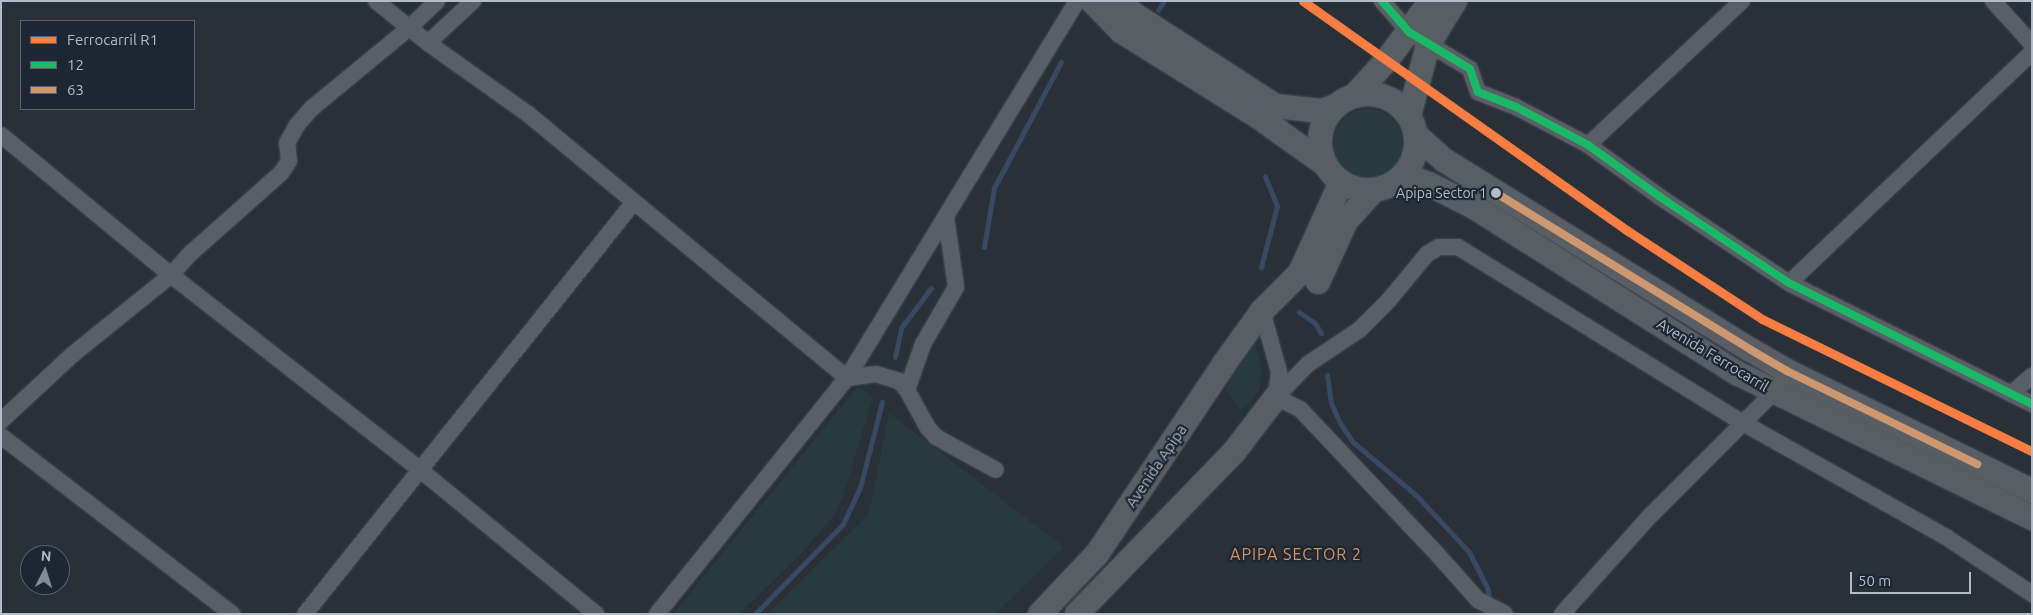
<!DOCTYPE html>
<html>
<head>
<meta charset="utf-8">
<style>
	body { margin:0 }
	#map { position:relative; width:2033px; height:615px; overflow:hidden; background:#2a3038; font-family:Ubuntu,sans-serif }
	div>[style] { position:absolute }
	.green>* { inset:0; background:#273a3e }
	.round { border-radius:50% }
	.stream>* { height:5px; margin:-2.5px; padding:0 2.5px; transform-origin:2.5px; border-radius:2.5px; background:#384963 }
	.roads { filter:drop-shadow(0 0 1px #484c53) drop-shadow(0 0 1px #484c53) }
	.street>* { height:16px; margin:-8px; padding:0 8px; transform-origin:8px; border-radius:8px; background:#5a5e66 }
	.secondary>* { height:24px; margin:-12px; padding:0 12px; transform-origin:12px; border-radius:12px; background:#595d64 }
	.secondary>.ring { margin:-12px; padding:0; box-sizing:content-box; background:none; border:24px solid #595d64; border-radius:50% }
	.bus-1>* { height:8px; margin:-4px; padding:0 4px; transform-origin:4px; border-radius:4px; background:#1ab867 }
	.bus-2>* { height:8px; margin:-4px; padding:0 4px; transform-origin:4px; border-radius:4px; background:#cd976f }
	.rail-1>* { height:9px; margin:-4.5px; padding:0 4.5px; transform-origin:4.5px; border-radius:4.5px; background:#f77d43 }
	.dots>* { width:14px; height:14px; translate:-50% -50%; box-sizing:border-box; border:2px solid #1d2633; border-radius:50% }
	span { translate:-50% -50%; white-space:nowrap; text-align:center; line-height:1.15; -webkit-text-stroke:4.5px #1d2633; paint-order:stroke }
	.bus-label { font-size:14px; color:#b4bcc9 }
	.right { translate:-100% -50%; text-align:right }
	.street-label { font-size:15px; color:#b4bcc9 }
	.neighbourhood-label { font-size:16px; color:#d59563; letter-spacing:1px }
	.frame { position:absolute; inset:0; border:2px solid #b4bcc9; pointer-events:none }
	.legend { position:absolute; left:20px; top:20px; width:175px; height:90px; box-sizing:border-box; background:#1d2633; border:1px solid #59626f; margin:0; padding:6px 9px; list-style:none; font-size:15px; color:#b4bcc9 }
	.legend li { display:flex; align-items:center; gap:10px; height:25px }
	.legend b { width:25px; border:1px solid #59626f }
	.north { position:absolute; left:20px; top:545px; width:50px; height:50px; box-sizing:border-box; background:#1d2633; border:1px solid #59626f; border-radius:50%; rotate:5deg; font-size:14px; font-weight:700; line-height:20px; text-align:center; color:#b4bcc9 }
	.north::after { content:''; display:block; margin:auto; width:18px; height:22px; background:#848b96; clip-path:polygon(50% 0,100% 100%,50% 72%,0 100%) }
	.scale { position:absolute; left:1850px; top:572px; width:121px; height:22px; box-sizing:border-box; border:2px solid #b4bcc9; border-top:0; padding-left:6px; font-size:15px; line-height:18px; white-space:nowrap; color:#b4bcc9; -webkit-text-stroke:4px #1d2633; paint-order:stroke }
</style>
</head>
<body>
<div id="map">
	<div class="green">
		<i class="round" style="left:1334px;top:109px;width:68px;height:68px"></i>
		<i style="clip-path:polygon(1252px 331px,1262px 370px,1259px 391px,1241px 412px,1225px 388px,1234px 370px,1239px 349px)"></i>
		<i style="clip-path:polygon(858px 386px,873px 397px,843px 497px,832px 518px,801px 553px,739px 614px,673px 614px)"></i>
		<i style="clip-path:polygon(889px 413px,1064px 547px,995px 614px,768px 614px,869px 514px)"></i>
	</div>
	<div class="stream">
		<i style="left:1158px;top:10px;width:11px;rotate:-56deg"></i>
		<i style="left:984px;top:247px;width:60px;rotate:-80.4deg"></i>
		<i style="left:994px;top:188px;width:143px;rotate:-62deg"></i>
		<i style="left:1261px;top:267px;width:63px;rotate:-75.3deg"></i>
		<i style="left:1277px;top:206px;width:32px;rotate:-112deg"></i>
		<i style="left:1299px;top:312px;width:19px;rotate:35deg"></i>
		<i style="left:1315px;top:323px;width:12px;rotate:59deg"></i>
		<i style="left:895px;top:357px;width:30px;rotate:-78deg"></i>
		<i style="left:901px;top:328px;width:50px;rotate:-53.1deg"></i>
		<i style="left:1327px;top:375px;width:28px;rotate:82deg"></i>
		<i style="left:1331px;top:403px;width:22px;rotate:66deg"></i>
		<i style="left:1340px;top:423px;width:23px;rotate:56deg"></i>
		<i style="left:1353px;top:442px;width:82px;rotate:40.1deg"></i>
		<i style="left:1416px;top:495px;width:78px;rotate:47.1deg"></i>
		<i style="left:1469px;top:552px;width:39px;rotate:63deg"></i>
		<i style="left:1487px;top:587px;width:16px;rotate:79deg"></i>
		<i style="left:755px;top:614px;width:126px;rotate:-45.6deg"></i>
		<i style="left:843px;top:524px;width:40px;rotate:-65deg"></i>
		<i style="left:860px;top:488px;width:89px;rotate:-75.7deg"></i>
	</div>
	<div class="roads">
		<div class="street">
			<i style="left:376px;top:1px;width:67px;rotate:38.9deg"></i>
			<i style="left:428px;top:43px;width:123px;rotate:35.4deg"></i>
			<i style="left:528px;top:114px;width:414px;rotate:39.6deg"></i>
			<i style="left:847px;top:378px;width:29px;rotate:-8deg"></i>
			<i style="left:876px;top:374px;width:24px;rotate:17deg"></i>
			<i style="left:899px;top:381px;width:12px;rotate:48deg"></i>
			<i style="left:907px;top:390px;width:43px;rotate:61.1deg"></i>
			<i style="left:928px;top:428px;width:12px;rotate:48deg"></i>
			<i style="left:936px;top:437px;width:68px;rotate:28.8deg"></i>
			<i style="left:1382px;top:1px;width:41px;rotate:48.9deg"></i>
			<i style="left:1409px;top:32px;width:71px;rotate:31.2deg"></i>
			<i style="left:1470px;top:69px;width:24px;rotate:71deg"></i>
			<i style="left:1478px;top:92px;width:41px;rotate:21.5deg"></i>
			<i style="left:1516px;top:107px;width:81px;rotate:27.8deg"></i>
			<i style="left:1588px;top:145px;width:89px;rotate:35.8deg"></i>
			<i style="left:1660px;top:197px;width:155px;rotate:33.7deg"></i>
			<i style="left:1789px;top:283px;width:271px;rotate:26.5deg"></i>
			<i style="left:1993px;top:1px;width:58px;rotate:47.8deg"></i>
			<i style="left:428px;top:43px;width:62px;rotate:-43deg"></i>
			<i style="left:1px;top:135px;width:220px;rotate:39.5deg"></i>
			<i style="left:171px;top:275px;width:315px;rotate:38deg"></i>
			<i style="left:419px;top:469px;width:229px;rotate:39.3deg"></i>
			<i style="left:1588px;top:145px;width:211px;rotate:-43.1deg"></i>
			<i style="left:1789px;top:283px;width:335px;rotate:-43.5deg"></i>
			<i style="left:1262px;top:311px;width:63px;rotate:74.4deg"></i>
			<i style="left:1279px;top:372px;width:25px;rotate:97deg"></i>
			<i style="left:907px;top:390px;width:49px;rotate:-70.8deg"></i>
			<i style="left:923px;top:344px;width:66px;rotate:-59.9deg"></i>
			<i style="left:956px;top:287px;width:71px;rotate:-98.1deg"></i>
			<i style="left:2011px;top:394px;width:28px;rotate:-41deg"></i>
			<i style="left:1276px;top:397px;width:46px;rotate:-45.9deg"></i>
			<i style="left:1308px;top:364px;width:61px;rotate:-33.7deg"></i>
			<i style="left:1359px;top:330px;width:42px;rotate:-45deg"></i>
			<i style="left:1389px;top:300px;width:60px;rotate:-50.4deg"></i>
			<i style="left:1427px;top:254px;width:14px;rotate:-30deg"></i>
			<i style="left:1439px;top:247px;width:19px"></i>
			<i style="left:1458px;top:247px;width:335px;rotate:31.7deg"></i>
			<i style="left:1743px;top:423px;width:233px;rotate:29.3deg"></i>
			<i style="left:1946px;top:537px;width:103px;rotate:33.5deg"></i>
			<i style="left:1276px;top:397px;width:28px;rotate:27deg"></i>
			<i style="left:1301px;top:410px;width:198px;rotate:46.6deg"></i>
			<i style="left:1437px;top:554px;width:62px;rotate:48.3deg"></i>
			<i style="left:1478px;top:600px;width:30px;rotate:27deg"></i>
			<i style="left:1px;top:421px;width:97px;rotate:-42.9deg"></i>
			<i style="left:72px;top:355px;width:127px;rotate:-38.9deg"></i>
			<i style="left:171px;top:275px;width:30px;rotate:-48deg"></i>
			<i style="left:191px;top:253px;width:120px;rotate:-41.6deg"></i>
			<i style="left:281px;top:173px;width:14px;rotate:-56deg"></i>
			<i style="left:289px;top:161px;width:18px;rotate:-96deg"></i>
			<i style="left:287px;top:143px;width:21px;rotate:-61deg"></i>
			<i style="left:297px;top:125px;width:23px;rotate:-49deg"></i>
			<i style="left:312px;top:108px;width:126px;rotate:-39.5deg"></i>
			<i style="left:409px;top:28px;width:39px;rotate:-44deg"></i>
			<i style="left:1px;top:436px;width:292px;rotate:37.6deg"></i>
			<i style="left:305px;top:614px;width:527px;rotate:-51.39deg"></i>
			<i style="left:657px;top:614px;width:303px;rotate:-51.2deg"></i>
			<i style="left:847px;top:378px;width:442px;rotate:-58.6deg"></i>
			<i style="left:1562px;top:614px;width:130px;rotate:-48.1deg"></i>
			<i style="left:1649px;top:517px;width:177px;rotate:-45deg"></i>
			<i style="left:1774px;top:392px;width:9px;rotate:-54deg"></i>
		</div>
		<div class="secondary">
			<i style="left:1092px;top:1px;width:42px;rotate:46deg"></i>
			<i style="left:1121px;top:31px;width:164px;rotate:32deg"></i>
			<i style="left:1260px;top:118px;width:81px;rotate:35.5deg"></i>
			<i style="left:1104px;top:1px;width:30px;rotate:23deg"></i>
			<i style="left:1132px;top:13px;width:171px;rotate:33deg"></i>
			<i style="left:1275px;top:106px;width:47px;rotate:6.1deg"></i>
			<i style="left:1322px;top:111px;width:15px;rotate:-20deg"></i>
			<i class="ring" style="left:1320px;top:94px;width:72px;height:72px"></i>
			<i style="left:1354px;top:96px;width:49px;rotate:-47.5deg"></i>
			<i style="left:1387px;top:60px;width:74px;rotate:-53.3deg"></i>
			<i style="left:1409px;top:116px;width:73px;rotate:-75deg"></i>
			<i style="left:1428px;top:45px;width:52px;rotate:-58.5deg"></i>
			<i style="left:1416px;top:135px;width:38px;rotate:42deg"></i>
			<i style="left:1444px;top:160px;width:361px;rotate:31.8deg"></i>
			<i style="left:1751px;top:350px;width:42px;rotate:30.3deg"></i>
			<i style="left:1787px;top:371px;width:273px;rotate:26.1deg"></i>
			<i style="left:1404px;top:175px;width:27px;rotate:20deg"></i>
			<i style="left:1429px;top:184px;width:51px;rotate:27.1deg"></i>
			<i style="left:1474px;top:207px;width:311px;rotate:32.3deg"></i>
			<i style="left:1737px;top:373px;width:329px;rotate:26.2deg"></i>
			<i style="left:1318px;top:282px;width:67px;rotate:-65.3deg"></i>
			<i style="left:1346px;top:221px;width:42px;rotate:-47.9deg"></i>
			<i style="left:1040px;top:614px;width:83px;rotate:-46.5deg"></i>
			<i style="left:1097px;top:554px;width:229px;rotate:-56.2deg"></i>
			<i style="left:1224px;top:364px;width:65px;rotate:-54.4deg"></i>
			<i style="left:1262px;top:311px;width:54px;rotate:-45deg"></i>
			<i style="left:1300px;top:273px;width:100px;rotate:-65.7deg"></i>
			<i style="left:1077px;top:614px;width:226px;rotate:-45.9deg"></i>
			<i style="left:1234px;top:452px;width:69px;rotate:-52.6deg"></i>
		</div>
	</div>
	<div class="bus-1">
		<i style="left:1382px;top:1px;width:41px;rotate:48.9deg"></i>
		<i style="left:1409px;top:32px;width:71px;rotate:31.2deg"></i>
		<i style="left:1470px;top:69px;width:24px;rotate:71deg"></i>
		<i style="left:1478px;top:92px;width:41px;rotate:21.5deg"></i>
		<i style="left:1516px;top:107px;width:81px;rotate:27.8deg"></i>
		<i style="left:1588px;top:145px;width:89px;rotate:35.8deg"></i>
		<i style="left:1660px;top:197px;width:155px;rotate:33.7deg"></i>
		<i style="left:1789px;top:283px;width:271px;rotate:26.5deg"></i>
	</div>
	<div class="bus-2">
		<i style="left:1496px;top:193px;width:299px;rotate:31.6deg"></i>
		<i style="left:1751px;top:350px;width:42px;rotate:30.3deg"></i>
		<i style="left:1787px;top:371px;width:212px;rotate:26.1deg"></i>
	</div>
	<div class="rail-1">
		<i style="left:1303px;top:1px;width:398px;rotate:35.3deg"></i>
		<i style="left:1628px;top:231px;width:160px;rotate:33.3deg"></i>
		<i style="left:1762px;top:319px;width:301px;rotate:26.1deg"></i>
	</div>
	<div class="dots">
		<i style="left:1496px;top:193px;background:#b4bcc9"></i>
	</div>
	<div class="bus-label">
		<span class="right" style="left:1487px;top:193px">Apipa Sector 1</span>
	</div>
	<div class="street-label">
		<span style="left:1713px;top:355px;rotate:31deg">Avenida Ferrocarril</span>
		<span style="left:1156px;top:466px;rotate:-56deg">Avenida Apipa</span>
	</div>
	<div class="neighbourhood-label">
		<span style="left:1296px;top:554px">APIPA SECTOR 2</span>
	</div>
	<div class="frame"></div>
	<ul class="legend">
	<li><b style="height:6px;background:#f77d43"></b>Ferrocarril R1</li>
	<li><b style="height:6px;background:#1ab867"></b>12</li>
	<li><b style="height:6px;background:#cd976f"></b>63</li>
	</ul>
	<div class="north">N</div>
	<div class="scale">50 m</div>
</div>
</body>
</html>
